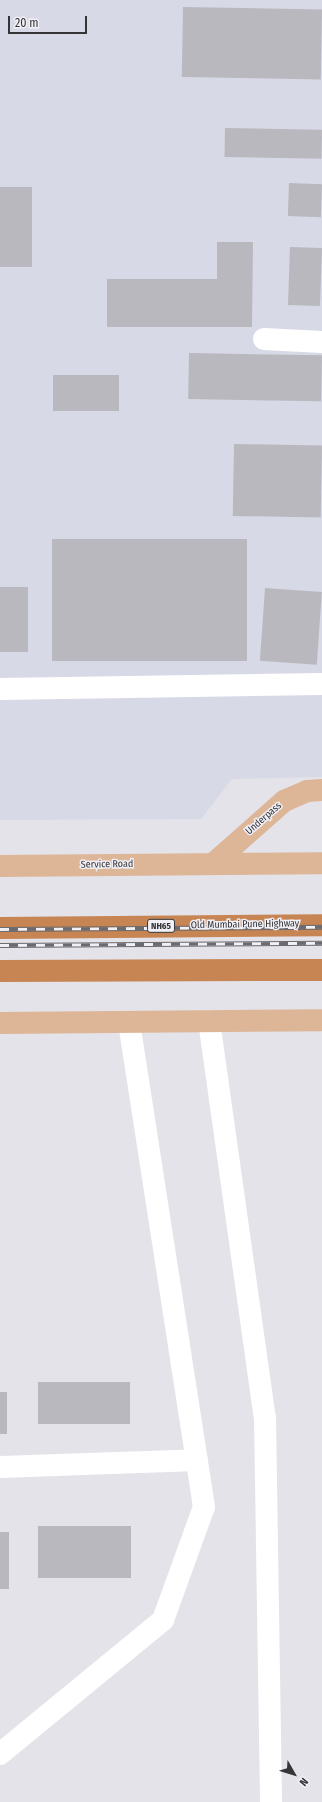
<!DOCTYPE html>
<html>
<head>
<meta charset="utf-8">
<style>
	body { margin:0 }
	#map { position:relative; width:322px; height:1802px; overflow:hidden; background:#e3e3e9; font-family:"Fira Sans Condensed",sans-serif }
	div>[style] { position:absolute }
	.built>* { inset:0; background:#d8d9e6 }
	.building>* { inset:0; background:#b8b8be; transform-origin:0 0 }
	.minor>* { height:22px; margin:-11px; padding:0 11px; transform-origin:11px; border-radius:11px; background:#fff }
	.major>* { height:22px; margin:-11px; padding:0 11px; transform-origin:11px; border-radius:11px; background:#ddb698 }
	.highway>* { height:22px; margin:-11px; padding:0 11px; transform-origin:11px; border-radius:11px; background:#c78553 }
	.rail>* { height:4.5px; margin-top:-2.25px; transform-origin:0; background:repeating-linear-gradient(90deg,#f0f0f6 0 9px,#6b6b6f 0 18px); box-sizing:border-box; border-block:1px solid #6b6b6f }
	span { translate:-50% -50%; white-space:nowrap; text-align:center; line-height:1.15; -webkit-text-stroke:3px #f0f0f6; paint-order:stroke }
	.shield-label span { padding:1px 3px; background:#f0f0f6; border:1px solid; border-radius:3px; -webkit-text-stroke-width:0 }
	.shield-label { font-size:9px; color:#353538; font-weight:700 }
	.street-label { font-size:10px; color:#353538 }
	.north { position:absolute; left:274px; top:1754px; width:40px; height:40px; -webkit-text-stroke:3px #f0f0f6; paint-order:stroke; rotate:129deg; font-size:11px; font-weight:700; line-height:16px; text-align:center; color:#353538 }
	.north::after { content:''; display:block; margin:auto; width:14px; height:18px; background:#353538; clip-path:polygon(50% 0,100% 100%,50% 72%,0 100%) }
	.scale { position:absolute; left:8px; top:16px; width:79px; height:18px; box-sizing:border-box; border:2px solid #353538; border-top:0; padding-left:5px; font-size:12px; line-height:14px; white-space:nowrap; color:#353538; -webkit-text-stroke:3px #f0f0f6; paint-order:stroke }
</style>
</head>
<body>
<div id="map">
	<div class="built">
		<i style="clip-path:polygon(0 0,322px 0,322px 777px,232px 779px,201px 819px,0 820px)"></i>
	</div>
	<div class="building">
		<i style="left:183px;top:7px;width:139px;height:70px;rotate:1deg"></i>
		<i style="left:225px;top:128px;width:97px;height:29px;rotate:1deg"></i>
		<i style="left:289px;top:183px;width:33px;height:33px;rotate:2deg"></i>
		<i style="left:0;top:187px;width:32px;height:80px"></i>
		<i style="clip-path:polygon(217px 242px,253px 242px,252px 327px,107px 327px,107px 279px,217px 279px)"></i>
		<i style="left:290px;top:247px;width:32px;height:58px;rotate:2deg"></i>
		<i style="left:189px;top:353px;width:133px;height:46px;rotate:1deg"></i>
		<i style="left:53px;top:375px;width:66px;height:36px"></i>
		<i style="left:234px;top:444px;width:88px;height:72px;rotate:1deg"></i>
		<i style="left:247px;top:539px;width:122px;height:195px;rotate:90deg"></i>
		<i style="left:0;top:587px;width:28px;height:65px"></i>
		<i style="left:265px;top:588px;width:57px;height:73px;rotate:4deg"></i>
		<i style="left:38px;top:1382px;width:92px;height:42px"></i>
		<i style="left:0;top:1392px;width:7px;height:42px"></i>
		<i style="left:38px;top:1526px;width:93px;height:52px"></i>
		<i style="left:0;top:1532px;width:9px;height:57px"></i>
	</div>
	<div class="minor">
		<i style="left:264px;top:339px;width:58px;rotate:3deg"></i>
		<i style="left:0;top:689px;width:322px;rotate:-0.9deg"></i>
		<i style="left:209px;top:1021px;width:401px;rotate:82deg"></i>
		<i style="left:265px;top:1418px;width:384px;rotate:89.1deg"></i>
		<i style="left:0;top:1467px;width:197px;rotate:-2deg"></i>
		<i style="left:0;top:1754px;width:211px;rotate:-39.4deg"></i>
		<i style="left:163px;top:1620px;width:120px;rotate:-70.1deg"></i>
		<i style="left:204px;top:1507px;width:491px;rotate:-98.8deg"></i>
	</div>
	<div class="major">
		<i style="left:214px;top:863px;width:94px;rotate:-41.5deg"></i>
		<i style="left:284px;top:801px;width:25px;rotate:-23deg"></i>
		<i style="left:307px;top:791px;width:15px;rotate:-4deg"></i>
		<i style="left:0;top:866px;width:322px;rotate:-0.5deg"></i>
		<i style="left:0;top:1023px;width:322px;rotate:-0.5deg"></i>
	</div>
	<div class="highway">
		<i style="left:0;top:928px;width:322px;rotate:-0.5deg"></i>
		<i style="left:0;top:971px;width:322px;rotate:-0.2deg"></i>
	</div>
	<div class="rail">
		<i style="left:0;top:929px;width:322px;rotate:-0.4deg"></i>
		<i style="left:0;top:945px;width:322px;rotate:-0.4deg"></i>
	</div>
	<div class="shield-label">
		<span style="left:161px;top:926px">NH65</span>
	</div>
	<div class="street-label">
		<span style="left:264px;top:819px;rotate:-41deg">Underpass</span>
		<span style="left:107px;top:865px;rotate:-1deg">Service Road</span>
		<span style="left:245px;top:925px;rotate:-1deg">Old Mumbai Pune Highway</span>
	</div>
	<div class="north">N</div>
	<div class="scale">20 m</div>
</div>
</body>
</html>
